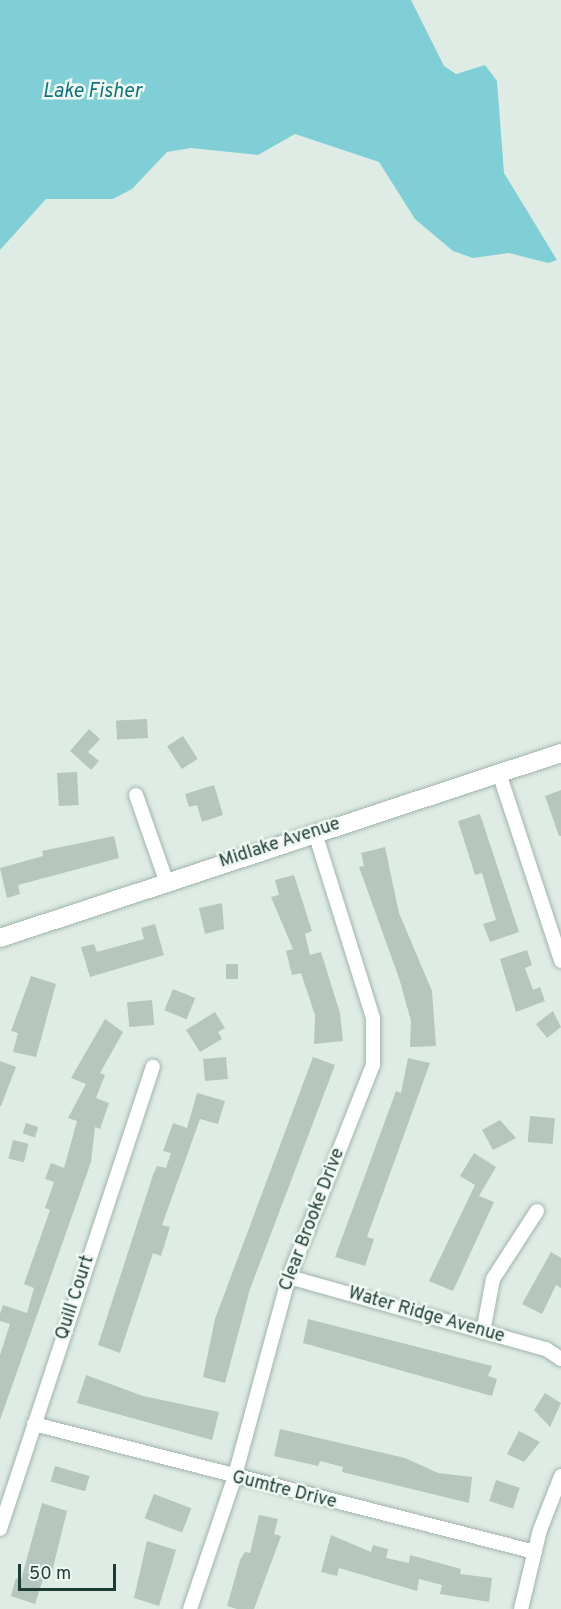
<!DOCTYPE html>
<html>
<head>
<meta charset="utf-8">
<style>
	body { margin:0 }
	#map { position:relative; width:561px; height:1609px; overflow:hidden; background:#dfece5; font-family:Overpass,sans-serif }
	div>[style] { position:absolute }
	.water>* { inset:0; background:#81cfd6 }
	.building>* { inset:0; background:#b4c6be; transform-origin:0 0 }
	.roads { filter:drop-shadow(0 0 2px #a1b4ac) drop-shadow(0 0 2px #a1b4ac) }
	.street>* { height:14px; margin:-7px; padding:0 7px; transform-origin:7px; border-radius:7px; background:#fff }
	.secondary>* { height:18px; margin:-9px; padding:0 9px; transform-origin:9px; border-radius:9px; background:#fff }
	span { translate:-50% -50%; white-space:nowrap; text-align:center; line-height:1.15; -webkit-text-stroke:5px #eff8f3; paint-order:stroke }
	.street-label { font-size:18px; color:#1e3d32 }
	.water-label { font-size:20px; color:#14747d; font-style:italic }
	.scale { position:absolute; left:18px; top:1564px; width:98px; height:27px; box-sizing:border-box; border:3px solid #1e3d32; border-top:0; padding-left:8px; font-size:18px; line-height:21px; white-space:nowrap; color:#1e3d32; -webkit-text-stroke:4px #eff8f3; paint-order:stroke }
</style>
</head>
<body>
<div id="map">
	<div class="water">
		<i style="clip-path:polygon(0 0,411px 0,444px 66px,456px 74px,485px 65px,497px 81px,504px 173px,557px 260px,548px 263px,509px 253px,473px 258px,453px 251px,415px 219px,379px 162px,295px 134px,258px 155px,191px 148px,167px 152px,132px 189px,113px 199px,46px 199px,0 250px)"></i>
	</div>
	<div class="building">
		<i style="left:147px;top:719px;width:19px;height:31px;rotate:87deg"></i>
		<i style="clip-path:polygon(89px 729px,100px 739px,88px 752px,99px 761px,91px 770px,70px 751px)"></i>
		<i style="left:183px;top:736px;width:27px;height:19px;rotate:57deg"></i>
		<i style="left:77px;top:772px;width:33px;height:20px;rotate:87deg"></i>
		<i style="clip-path:polygon(214px 785px,223px 815px,202px 822px,197px 805px,189px 807px,185px 794px)"></i>
		<i style="clip-path:polygon(561px 790px,561px 836px,559px 836px,545px 796px)"></i>
		<i style="clip-path:polygon(480px 814px,519px 932px,490px 942px,483px 924px,496px 920px,482px 873px,475px 875px,458px 821px)"></i>
		<i style="clip-path:polygon(114px 836px,119px 858px,18px 885px,20px 894px,7px 898px,0 868px,43px 856px,42px 851px)"></i>
		<i style="clip-path:polygon(385px 847px,399px 913px,432px 991px,436px 1046px,410px 1047px,411px 1021px,399px 978px,359px 867px,364px 866px,361px 853px)"></i>
		<i style="clip-path:polygon(294px 875px,312px 931px,305px 934px,310px 955px,321px 952px,340px 1013px,343px 1041px,314px 1044px,315px 1015px,301px 973px,292px 975px,286px 951px,293px 949px,271px 897px,279px 895px,275px 880px)"></i>
		<i style="clip-path:polygon(222px 903px,224px 929px,205px 934px,199px 908px)"></i>
		<i style="clip-path:polygon(155px 924px,164px 955px,90px 977px,81px 947px,94px 944px,97px 952px,144px 939px,141px 928px)"></i>
		<i style="clip-path:polygon(527px 950px,532px 965px,525px 968px,533px 990px,540px 987px,545px 1001px,516px 1012px,500px 959px)"></i>
		<i style="left:226px;top:964px;width:12px;height:15px"></i>
		<i style="clip-path:polygon(31px 976px,56px 984px,36px 1057px,13px 1052px,18px 1033px,11px 1031px)"></i>
		<i style="left:173px;top:989px;width:24px;height:23px;rotate:22deg"></i>
		<i style="left:152px;top:1000px;width:25px;height:25px;rotate:85deg"></i>
		<i style="clip-path:polygon(553px 1011px,561px 1027px,547px 1038px,536px 1024px)"></i>
		<i style="clip-path:polygon(215px 1012px,225px 1028px,218px 1032px,222px 1039px,200px 1052px,186px 1030px)"></i>
		<i style="clip-path:polygon(105px 1019px,123px 1032px,100px 1073px,105px 1075px,96px 1098px,109px 1103px,100px 1129px,95px 1127px,91px 1162px,0 1420px,0 1355px,10px 1324px,0 1321px,0 1314px,3px 1305px,27px 1313px,34px 1288px,24px 1284px,50px 1210px,45px 1208px,54px 1182px,45px 1179px,51px 1163px,64px 1168px,77px 1121px,68px 1118px,86px 1084px,71px 1078px)"></i>
		<i style="left:226px;top:1057px;width:22px;height:23px;rotate:85deg"></i>
		<i style="clip-path:polygon(313px 1057px,335px 1065px,250px 1289px,225px 1383px,203px 1377px,215px 1319px)"></i>
		<i style="clip-path:polygon(408px 1058px,430px 1063px,367px 1237px,374px 1239px,365px 1266px,335px 1257px,396px 1091px,401px 1093px)"></i>
		<i style="clip-path:polygon(0 1061px,16px 1067px,1px 1106px,0 1106px)"></i>
		<i style="clip-path:polygon(197px 1093px,225px 1101px,218px 1124px,200px 1119px,162px 1225px,170px 1227px,161px 1256px,153px 1253px,120px 1353px,98px 1345px,153px 1175px,157px 1166px,166px 1168px,171px 1153px,163px 1151px,173px 1123px,187px 1128px)"></i>
		<i style="left:530px;top:1116px;width:25px;height:26px;rotate:5deg"></i>
		<i style="clip-path:polygon(500px 1120px,516px 1138px,493px 1150px,482px 1130px)"></i>
		<i style="left:26px;top:1123px;width:13px;height:11px;rotate:18deg"></i>
		<i style="left:13px;top:1140px;width:16px;height:19px;rotate:14deg"></i>
		<i style="clip-path:polygon(474px 1153px,496px 1167px,479px 1196px,494px 1202px,453px 1291px,429px 1281px,475px 1185px,460px 1176px)"></i>
		<i style="clip-path:polygon(551px 1252px,561px 1258px,561px 1288px,556px 1285px,542px 1314px,522px 1304px)"></i>
		<i style="clip-path:polygon(308px 1319px,492px 1366px,488px 1376px,497px 1379px,492px 1396px,303px 1343px)"></i>
		<i style="clip-path:polygon(86px 1375px,143px 1396px,219px 1412px,212px 1440px,77px 1403px)"></i>
		<i style="clip-path:polygon(545px 1393px,561px 1403px,550px 1427px,534px 1410px)"></i>
		<i style="clip-path:polygon(280px 1429px,405px 1458px,438px 1473px,472px 1477px,469px 1503px,342px 1472px,343px 1467px,320px 1461px,318px 1466px,274px 1456px)"></i>
		<i style="clip-path:polygon(519px 1431px,540px 1442px,524px 1462px,507px 1454px)"></i>
		<i style="left:55px;top:1466px;width:36px;height:16px;rotate:16deg"></i>
		<i style="left:496px;top:1480px;width:25px;height:22px;rotate:18deg"></i>
		<i style="left:154px;top:1494px;width:40px;height:26px;rotate:21deg"></i>
		<i style="clip-path:polygon(42px 1503px,67px 1511px,52px 1572px,46px 1570px,35px 1604px,11px 1596px,16px 1578px,21px 1580px)"></i>
		<i style="clip-path:polygon(259px 1515px,278px 1519px,274px 1534px,281px 1536px,254px 1609px,237px 1609px,227px 1606px,240px 1560px,245px 1552px,250px 1553px)"></i>
		<i style="clip-path:polygon(331px 1535px,371px 1552px,373px 1545px,388px 1549px,386px 1558px,409px 1563px,410px 1555px,461px 1569px,460px 1574px,492px 1578px,489px 1602px,440px 1594px,442px 1585px,419px 1579px,417px 1591px,339px 1568px,337px 1576px,321px 1572px)"></i>
		<i style="clip-path:polygon(147px 1541px,176px 1550px,159px 1606px,134px 1598px)"></i>
	</div>
	<div class="roads">
		<div class="street">
			<i style="left:499px;top:773px;width:198px;rotate:71.7deg"></i>
			<i style="left:136px;top:795px;width:93px;rotate:70.6deg"></i>
			<i style="left:289px;top:1277px;width:267px;rotate:15.7deg"></i>
			<i style="left:546px;top:1349px;width:18px;rotate:34deg"></i>
			<i style="left:483px;top:1332px;width:54px;rotate:-79.3deg"></i>
			<i style="left:493px;top:1279px;width:81px;rotate:-57.1deg"></i>
			<i style="left:34px;top:1424px;width:517px;rotate:14.33deg"></i>
			<i style="left:0;top:1529px;width:487px;rotate:-71.7deg"></i>
			<i style="left:190px;top:1609px;width:137px;rotate:-71.3deg"></i>
			<i style="left:234px;top:1479px;width:209px;rotate:-74.8deg"></i>
			<i style="left:289px;top:1277px;width:228px;rotate:-68.4deg"></i>
			<i style="left:373px;top:1065px;width:47px;rotate:-90deg"></i>
			<i style="left:373px;top:1018px;width:194px;rotate:-107.4deg"></i>
			<i style="left:521px;top:1609px;width:81px;rotate:-76.5deg"></i>
			<i style="left:540px;top:1530px;width:58px;rotate:-68.7deg"></i>
		</div>
		<div class="secondary">
			<i style="left:0;top:938px;width:591px;rotate:-18.25deg"></i>
		</div>
	</div>
	<div class="street-label">
		<span style="left:280px;top:844px;rotate:-18deg">Midlake Avenue</span>
		<span style="left:313px;top:1220px;rotate:-69deg">Clear Brooke Drive</span>
		<span style="left:76px;top:1298px;rotate:-72deg">Quill Court</span>
		<span style="left:426px;top:1316px;rotate:16deg">Water Ridge Avenue</span>
		<span style="left:284px;top:1491px;rotate:14deg">Gumtre Drive</span>
	</div>
	<div class="water-label">
		<span style="left:92px;top:92px">Lake Fisher</span>
	</div>
	<div class="scale">50 m</div>
</div>
</body>
</html>
